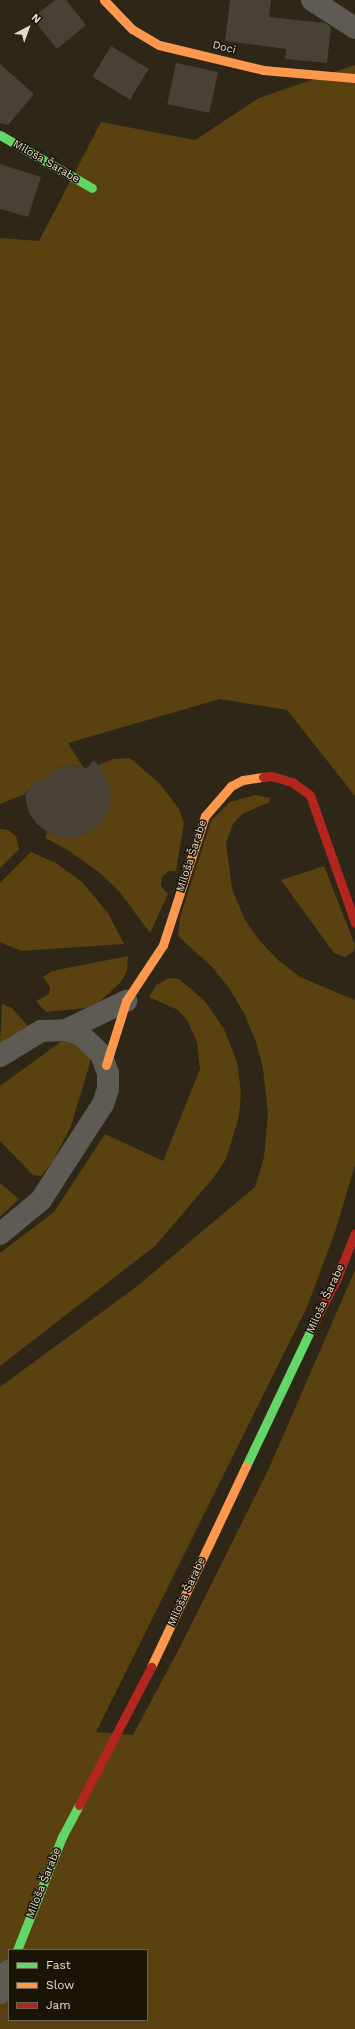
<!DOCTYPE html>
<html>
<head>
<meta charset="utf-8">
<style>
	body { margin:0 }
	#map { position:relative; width:355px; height:2029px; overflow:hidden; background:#2e2616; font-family:"Work Sans",sans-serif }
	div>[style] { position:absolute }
	.green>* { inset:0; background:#59420f }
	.building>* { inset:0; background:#484135; transform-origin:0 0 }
	.street>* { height:22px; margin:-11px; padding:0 11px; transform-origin:11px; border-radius:11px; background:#5e5b55 }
	.fast>* { height:9px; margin:-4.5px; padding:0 4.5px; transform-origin:4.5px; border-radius:4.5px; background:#63d668 }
	.slow>* { height:9px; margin:-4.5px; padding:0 4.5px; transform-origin:4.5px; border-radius:4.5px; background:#ff974d }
	.jam>* { height:9px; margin:-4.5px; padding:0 4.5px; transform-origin:4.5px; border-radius:4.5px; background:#b3261e }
	span { translate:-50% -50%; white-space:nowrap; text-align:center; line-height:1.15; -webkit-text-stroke:3px #1a1407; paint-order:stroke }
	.street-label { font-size:11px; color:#e5dbca }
	.legend { position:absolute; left:8px; top:1949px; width:140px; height:72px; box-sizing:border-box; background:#1a1407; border:1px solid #6b6455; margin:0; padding:5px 7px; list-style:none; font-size:12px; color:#e5dbca }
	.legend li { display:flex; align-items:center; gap:8px; height:20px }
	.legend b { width:20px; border:1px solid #6b6455 }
	.north { position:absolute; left:8px; top:8px; width:40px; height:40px; -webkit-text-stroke:3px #1a1407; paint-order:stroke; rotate:41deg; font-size:11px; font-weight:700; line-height:16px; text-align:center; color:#e5dbca }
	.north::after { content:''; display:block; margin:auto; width:14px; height:18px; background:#e5dbca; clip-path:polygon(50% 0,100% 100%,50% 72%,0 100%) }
</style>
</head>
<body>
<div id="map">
	<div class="green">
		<i style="clip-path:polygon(355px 65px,355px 796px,287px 710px,220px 699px,68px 743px,83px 767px,70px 765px,57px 768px,40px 782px,36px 781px,25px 794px,0 804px,0 238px,39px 241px,101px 122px,195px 140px,259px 98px)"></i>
		<i style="clip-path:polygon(130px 758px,161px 785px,179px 809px,184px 823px,176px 871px,168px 871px,162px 877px,161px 886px,168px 894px,150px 933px,119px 891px,100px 873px,68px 850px,45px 838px,47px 832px,60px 837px,74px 837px,87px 833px,99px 825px,110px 786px,98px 765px,113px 759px)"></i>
		<i style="clip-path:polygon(evenodd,256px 795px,270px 798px,270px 802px,242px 814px,233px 824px,226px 843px,232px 889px,245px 920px,259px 940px,278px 960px,300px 977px,355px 1000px,355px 1165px,335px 1232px,307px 1307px,96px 1732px,133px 1735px,181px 1645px,270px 1466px,355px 1270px,355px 2029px,0 2029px,0 1387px,136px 1287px,255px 1187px,264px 1157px,268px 1114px,263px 1068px,256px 1042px,244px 1013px,229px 988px,211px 966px,178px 936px,180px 917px,211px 821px,230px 802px,256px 795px,9px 1950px,147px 1950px,147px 2020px,9px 2020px,9px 1950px)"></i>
		<i style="clip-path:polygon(0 829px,8px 830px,16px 836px,19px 849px,0 868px)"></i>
		<i style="clip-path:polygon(31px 852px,56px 863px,82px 882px,108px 913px,124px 944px,21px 951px,0 942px,0 883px)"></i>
		<i style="clip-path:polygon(324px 866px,355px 945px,354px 951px,345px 957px,334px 953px,281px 880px)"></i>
		<i style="clip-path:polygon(128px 956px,127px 971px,120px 983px,99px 1002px,86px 1008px,46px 1012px,36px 1001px,49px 994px,50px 987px,43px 977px,52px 971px)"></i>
		<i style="clip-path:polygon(169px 978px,179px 979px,205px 1001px,224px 1029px,237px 1062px,241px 1092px,239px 1116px,226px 1159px,214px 1177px,155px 1246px,0 1366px,0 1253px,54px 1212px,105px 1134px,163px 1161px,200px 1069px,197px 1042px,187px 1020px,178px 1010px,149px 997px,156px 985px)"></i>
		<i style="clip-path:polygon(2px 1004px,12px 1008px,28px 1026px,0 1045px)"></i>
		<i style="clip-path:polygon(66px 1038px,92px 1056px,71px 1126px,52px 1163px,41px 1176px,33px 1175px,0 1141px,0 1086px)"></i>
		<i style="clip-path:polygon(0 1183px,19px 1199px,0 1217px)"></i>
	</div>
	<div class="building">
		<i style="clip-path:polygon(55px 0,66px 0,86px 25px,57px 49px,32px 18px)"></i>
		<i style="clip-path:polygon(230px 0,271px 0,269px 17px,325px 23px,331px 27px,327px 63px,285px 59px,286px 49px,225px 41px)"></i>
		<i style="left:111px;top:46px;width:44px;height:36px;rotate:31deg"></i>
		<i style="left:176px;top:63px;width:43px;height:42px;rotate:12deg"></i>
		<i style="clip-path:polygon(0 64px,34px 94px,8px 125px,0 123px)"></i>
		<i style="clip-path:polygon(0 164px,41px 177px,28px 217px,0 209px)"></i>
		<i style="clip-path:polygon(94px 760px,104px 773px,110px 786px,111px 800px,107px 814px,99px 825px,87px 833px,74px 837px,60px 837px,47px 832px,36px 823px,28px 811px,25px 795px,36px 780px,40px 782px,57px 768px,70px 765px,87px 768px)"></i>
	</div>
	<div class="street">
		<i style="left:312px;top:0;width:51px;rotate:33.1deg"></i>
		<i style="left:66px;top:1030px;width:67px;rotate:-25.8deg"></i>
		<i style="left:0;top:1056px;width:48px;rotate:-31.4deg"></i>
		<i style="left:41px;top:1031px;width:25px;rotate:-2deg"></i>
		<i style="left:66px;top:1030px;width:16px;rotate:18deg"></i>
		<i style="left:81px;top:1035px;width:28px;rotate:44deg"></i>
		<i style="left:101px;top:1054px;width:20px;rotate:70deg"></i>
		<i style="left:108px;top:1073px;width:16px;rotate:90deg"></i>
		<i style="left:108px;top:1089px;width:16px;rotate:108deg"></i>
		<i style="left:103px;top:1104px;width:114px;rotate:122.9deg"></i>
		<i style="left:41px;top:1200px;width:53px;rotate:140.3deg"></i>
		<i style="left:0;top:1993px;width:24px;rotate:-68deg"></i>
	</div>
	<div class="fast">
		<i style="left:0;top:135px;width:106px;rotate:29.9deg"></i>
		<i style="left:246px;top:1466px;width:156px;rotate:-64.6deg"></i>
		<i style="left:17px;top:1950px;width:122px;rotate:-68.3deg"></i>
		<i style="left:62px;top:1837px;width:36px;rotate:-62deg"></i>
	</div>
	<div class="slow">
		<i style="left:104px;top:0;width:40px;rotate:46deg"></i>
		<i style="left:132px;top:29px;width:31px;rotate:31deg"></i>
		<i style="left:159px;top:45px;width:107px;rotate:13.5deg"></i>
		<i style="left:263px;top:70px;width:92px;rotate:5deg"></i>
		<i style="left:106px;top:1065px;width:67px;rotate:-72.6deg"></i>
		<i style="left:126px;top:1001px;width:67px;rotate:-56.5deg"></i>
		<i style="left:163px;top:945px;width:136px;rotate:-72deg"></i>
		<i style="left:205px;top:816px;width:40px;rotate:-49deg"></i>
		<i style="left:231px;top:786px;width:13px;rotate:-27deg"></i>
		<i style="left:243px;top:780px;width:20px;rotate:-9deg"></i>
		<i style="left:151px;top:1667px;width:222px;rotate:-64.7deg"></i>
	</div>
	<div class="jam">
		<i style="left:263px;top:777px;width:8px;rotate:-7deg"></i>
		<i style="left:271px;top:776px;width:22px;rotate:16deg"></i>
		<i style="left:292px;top:782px;width:22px;rotate:36deg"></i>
		<i style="left:310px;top:795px;width:136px;rotate:70.6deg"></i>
		<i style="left:313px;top:1325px;width:53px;rotate:-62.9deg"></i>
		<i style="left:337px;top:1278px;width:48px;rotate:-68.2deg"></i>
		<i style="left:79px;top:1805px;width:156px;rotate:-62.4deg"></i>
	</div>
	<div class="street-label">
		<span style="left:224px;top:48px;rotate:14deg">Doci</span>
		<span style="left:46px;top:162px;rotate:30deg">Miloša Šarabe</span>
		<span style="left:192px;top:856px;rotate:-72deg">Miloša Šarabe</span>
		<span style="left:326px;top:1299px;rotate:-65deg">Miloša Šarabe</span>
		<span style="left:187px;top:1592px;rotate:-65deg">Miloša Šarabe</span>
		<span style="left:44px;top:1883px;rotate:-68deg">Miloša Šarabe</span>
	</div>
	<ul class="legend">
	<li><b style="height:5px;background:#63d668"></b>Fast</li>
	<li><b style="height:5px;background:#ff974d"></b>Slow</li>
	<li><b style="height:5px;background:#b3261e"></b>Jam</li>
	</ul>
	<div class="north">N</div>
</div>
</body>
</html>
